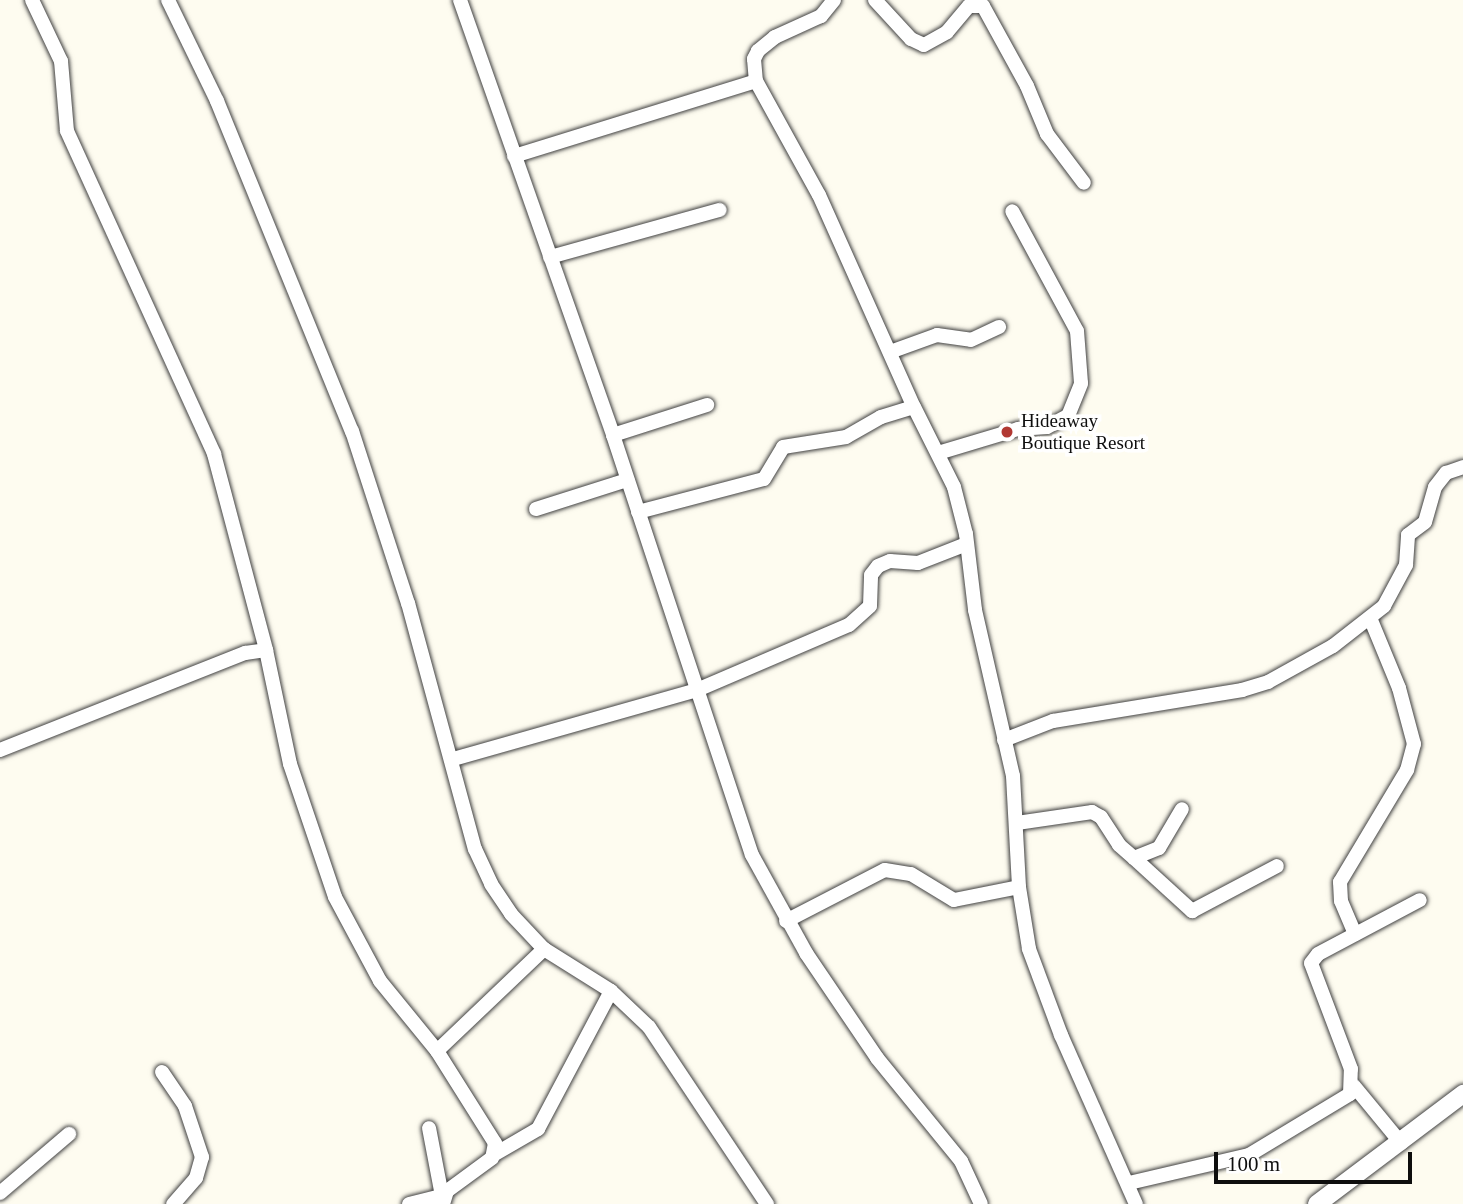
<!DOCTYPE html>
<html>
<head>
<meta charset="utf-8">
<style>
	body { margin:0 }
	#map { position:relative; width:1463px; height:1204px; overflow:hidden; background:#fefcf0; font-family:Georgia,serif }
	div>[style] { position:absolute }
	.roads { filter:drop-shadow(0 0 2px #414141) drop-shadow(0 0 2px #414141) }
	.minor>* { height:14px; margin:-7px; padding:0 7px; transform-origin:7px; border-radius:7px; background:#fff }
	.tertiary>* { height:18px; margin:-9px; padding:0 9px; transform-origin:9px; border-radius:9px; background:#fff }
	.dots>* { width:19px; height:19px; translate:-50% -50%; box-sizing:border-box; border:4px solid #fff; border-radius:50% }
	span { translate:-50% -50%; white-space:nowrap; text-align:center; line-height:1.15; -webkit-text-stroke:7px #fff; paint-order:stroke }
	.poi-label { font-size:19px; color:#0e0e0e }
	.left { translate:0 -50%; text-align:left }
	.scale { position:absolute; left:1214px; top:1152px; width:198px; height:32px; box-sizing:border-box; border:4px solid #0e0e0e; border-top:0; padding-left:9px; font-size:21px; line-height:24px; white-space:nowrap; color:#0e0e0e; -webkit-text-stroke:5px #fff; paint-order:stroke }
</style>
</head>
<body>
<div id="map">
	<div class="roads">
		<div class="minor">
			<i style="left:32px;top:0;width:68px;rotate:64.6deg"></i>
			<i style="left:61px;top:61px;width:70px;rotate:85.1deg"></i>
			<i style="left:67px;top:131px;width:355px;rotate:65.5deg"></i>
			<i style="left:214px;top:454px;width:203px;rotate:75.1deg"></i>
			<i style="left:168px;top:0;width:112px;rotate:64.1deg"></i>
			<i style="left:217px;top:101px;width:357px;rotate:67.8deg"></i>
			<i style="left:352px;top:431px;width:181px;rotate:72deg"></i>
			<i style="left:408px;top:603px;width:255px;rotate:74.8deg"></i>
			<i style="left:475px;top:849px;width:38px;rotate:65deg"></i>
			<i style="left:491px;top:884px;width:36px;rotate:56deg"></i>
			<i style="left:511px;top:914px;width:48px;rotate:46.7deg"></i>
			<i style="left:544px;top:949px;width:79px;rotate:32.1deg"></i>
			<i style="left:611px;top:991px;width:52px;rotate:43.5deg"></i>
			<i style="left:649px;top:1027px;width:213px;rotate:56.3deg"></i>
			<i style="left:460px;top:0;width:461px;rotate:70.6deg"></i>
			<i style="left:613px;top:435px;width:442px;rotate:71.7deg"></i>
			<i style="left:752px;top:855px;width:112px;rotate:61.1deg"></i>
			<i style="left:806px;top:953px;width:127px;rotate:55.9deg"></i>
			<i style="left:877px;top:1058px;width:133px;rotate:50.8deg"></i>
			<i style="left:961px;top:1161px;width:47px;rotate:65.1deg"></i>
			<i style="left:834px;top:0;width:21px;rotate:129deg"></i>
			<i style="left:821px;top:16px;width:51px;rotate:155.5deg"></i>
			<i style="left:775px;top:37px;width:22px;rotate:141deg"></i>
			<i style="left:758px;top:51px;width:9px;rotate:117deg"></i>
			<i style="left:754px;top:59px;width:22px;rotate:85deg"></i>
			<i style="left:756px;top:81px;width:130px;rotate:61.1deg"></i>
			<i style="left:819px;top:195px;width:232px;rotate:65.9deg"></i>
			<i style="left:914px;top:407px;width:89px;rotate:63.4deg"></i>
			<i style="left:954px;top:487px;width:49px;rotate:75.7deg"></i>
			<i style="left:966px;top:534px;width:77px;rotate:83.2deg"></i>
			<i style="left:975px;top:610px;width:170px;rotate:77.1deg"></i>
			<i style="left:1013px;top:776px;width:111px;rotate:86.9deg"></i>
			<i style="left:1019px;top:887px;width:63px;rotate:80.8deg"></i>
			<i style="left:1029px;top:949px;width:92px;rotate:69.6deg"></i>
			<i style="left:1061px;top:1035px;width:185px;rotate:66.1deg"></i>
			<i style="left:875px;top:0;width:53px;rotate:47.3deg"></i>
			<i style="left:911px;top:39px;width:14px;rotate:25deg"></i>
			<i style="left:924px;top:45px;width:26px;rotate:-29deg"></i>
			<i style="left:947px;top:32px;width:34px;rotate:-50deg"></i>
			<i style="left:969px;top:6px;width:14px"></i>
			<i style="left:983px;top:6px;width:91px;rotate:61.2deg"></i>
			<i style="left:1027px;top:86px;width:52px;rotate:67.4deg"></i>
			<i style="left:1047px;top:134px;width:61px;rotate:52.9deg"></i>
			<i style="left:514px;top:156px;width:253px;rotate:-17.2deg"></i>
			<i style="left:550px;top:257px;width:176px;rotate:-15.5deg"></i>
			<i style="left:890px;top:352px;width:50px;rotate:-19.9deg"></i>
			<i style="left:937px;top:335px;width:34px;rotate:8deg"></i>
			<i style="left:971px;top:340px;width:31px;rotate:-25deg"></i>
			<i style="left:613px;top:435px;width:99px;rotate:-17.7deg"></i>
			<i style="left:938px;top:453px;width:84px;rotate:-16.7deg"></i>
			<i style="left:1018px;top:429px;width:29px;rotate:-4deg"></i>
			<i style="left:1047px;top:427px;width:24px;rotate:-28deg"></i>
			<i style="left:1068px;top:416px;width:35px;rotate:-68deg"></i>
			<i style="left:1081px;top:383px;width:52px;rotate:-94.4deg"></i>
			<i style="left:1077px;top:331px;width:136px;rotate:-118.4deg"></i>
			<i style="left:536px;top:509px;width:96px;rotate:-17.7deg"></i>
			<i style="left:638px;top:512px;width:130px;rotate:-14.7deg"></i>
			<i style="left:764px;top:479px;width:37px;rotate:-59deg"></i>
			<i style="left:783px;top:447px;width:64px;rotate:-9deg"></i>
			<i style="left:846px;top:437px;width:40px;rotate:-29.7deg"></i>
			<i style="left:881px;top:417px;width:34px;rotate:-17deg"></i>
			<i style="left:1004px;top:740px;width:53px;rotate:-21.2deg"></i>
			<i style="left:1053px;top:721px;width:192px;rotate:-9.3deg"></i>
			<i style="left:1242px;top:690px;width:27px;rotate:-17deg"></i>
			<i style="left:1268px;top:682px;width:74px;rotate:-29deg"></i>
			<i style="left:1333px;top:646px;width:65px;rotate:-38.1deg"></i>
			<i style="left:1384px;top:606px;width:47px;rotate:-61.8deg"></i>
			<i style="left:1406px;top:565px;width:30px;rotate:-86deg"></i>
			<i style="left:1408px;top:535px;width:21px;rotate:-37deg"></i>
			<i style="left:1425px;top:522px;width:36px;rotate:-74deg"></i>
			<i style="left:1435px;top:487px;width:18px;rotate:-52deg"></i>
			<i style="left:1446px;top:473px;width:18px;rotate:-19deg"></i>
			<i style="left:0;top:750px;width:264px;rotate:-21.6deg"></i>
			<i style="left:245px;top:653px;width:21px;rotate:-8deg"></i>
			<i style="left:266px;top:650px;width:116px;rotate:78.1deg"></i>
			<i style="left:290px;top:764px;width:140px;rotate:71.3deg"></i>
			<i style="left:335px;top:897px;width:95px;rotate:61.8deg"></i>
			<i style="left:380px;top:981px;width:90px;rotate:50.8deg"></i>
			<i style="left:437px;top:1051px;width:109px;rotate:57.8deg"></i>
			<i style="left:495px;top:1143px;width:15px;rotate:101deg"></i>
			<i style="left:492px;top:1158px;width:56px;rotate:143.7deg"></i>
			<i style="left:447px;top:1191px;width:14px;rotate:107deg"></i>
			<i style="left:453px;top:759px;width:254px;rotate:-15.8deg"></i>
			<i style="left:697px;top:690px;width:165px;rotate:-23.2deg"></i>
			<i style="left:849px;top:625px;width:28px;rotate:-42deg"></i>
			<i style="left:870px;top:606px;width:31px;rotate:-88deg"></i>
			<i style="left:871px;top:575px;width:11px;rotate:-52deg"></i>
			<i style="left:878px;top:566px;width:13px;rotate:-23deg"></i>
			<i style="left:890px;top:561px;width:28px;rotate:4deg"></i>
			<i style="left:918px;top:563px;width:49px;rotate:-21.4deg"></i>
			<i style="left:1017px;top:823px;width:76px;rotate:-8.3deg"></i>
			<i style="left:1092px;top:812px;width:10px;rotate:29deg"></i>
			<i style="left:1101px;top:817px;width:33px;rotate:57deg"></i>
			<i style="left:1119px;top:845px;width:20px;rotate:41deg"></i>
			<i style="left:1134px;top:858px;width:27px;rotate:-22deg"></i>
			<i style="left:1159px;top:848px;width:45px;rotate:-59.5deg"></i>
			<i style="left:1134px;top:858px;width:79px;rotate:42.4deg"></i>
			<i style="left:1192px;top:911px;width:96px;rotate:-27.9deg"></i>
			<i style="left:786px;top:921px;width:111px;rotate:-27.3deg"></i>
			<i style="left:885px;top:870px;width:26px;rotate:9deg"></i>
			<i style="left:911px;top:874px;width:50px;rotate:31.2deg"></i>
			<i style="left:954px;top:900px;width:66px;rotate:-11.3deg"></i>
			<i style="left:1355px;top:934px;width:36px;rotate:-113deg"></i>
			<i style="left:1341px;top:901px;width:19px;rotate:-93deg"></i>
			<i style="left:1340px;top:882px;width:131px;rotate:-59.1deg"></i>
			<i style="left:1407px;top:770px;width:27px;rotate:-75deg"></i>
			<i style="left:1414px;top:744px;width:58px;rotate:-105deg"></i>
			<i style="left:1399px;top:688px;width:74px;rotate:-112.4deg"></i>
			<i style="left:437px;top:1051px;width:148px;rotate:-43.6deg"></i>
			<i style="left:162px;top:1072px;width:41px;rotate:55.9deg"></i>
			<i style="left:185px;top:1106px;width:54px;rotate:71.6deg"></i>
			<i style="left:202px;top:1157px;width:22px;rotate:106deg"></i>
			<i style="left:196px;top:1178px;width:35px;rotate:131deg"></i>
			<i style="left:1354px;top:1086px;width:74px;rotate:50.5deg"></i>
			<i style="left:495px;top:1154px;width:50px;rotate:-30.2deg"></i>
			<i style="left:538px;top:1129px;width:156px;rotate:-62.1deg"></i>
			<i style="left:1129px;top:1183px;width:123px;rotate:-13.1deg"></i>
			<i style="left:1249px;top:1155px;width:118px;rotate:-31.1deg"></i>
			<i style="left:1350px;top:1094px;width:25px;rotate:-88deg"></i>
			<i style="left:1351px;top:1069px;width:113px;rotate:-110.7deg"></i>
			<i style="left:1311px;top:963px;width:11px;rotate:-52deg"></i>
			<i style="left:1318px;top:954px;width:115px;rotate:-27.9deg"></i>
			<i style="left:0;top:1193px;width:91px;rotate:-40.5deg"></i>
			<i style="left:409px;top:1204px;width:34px;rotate:-14deg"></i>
			<i style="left:442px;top:1196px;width:69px;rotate:-100.8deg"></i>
		</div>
		<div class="tertiary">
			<i style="left:1317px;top:1204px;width:183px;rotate:-37deg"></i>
		</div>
	</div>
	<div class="dots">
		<i style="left:1007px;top:432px;background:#b13832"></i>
	</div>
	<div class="poi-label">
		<span class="left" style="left:1021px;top:432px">Hideaway<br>Boutique Resort</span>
	</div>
	<div class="scale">100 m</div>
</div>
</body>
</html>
